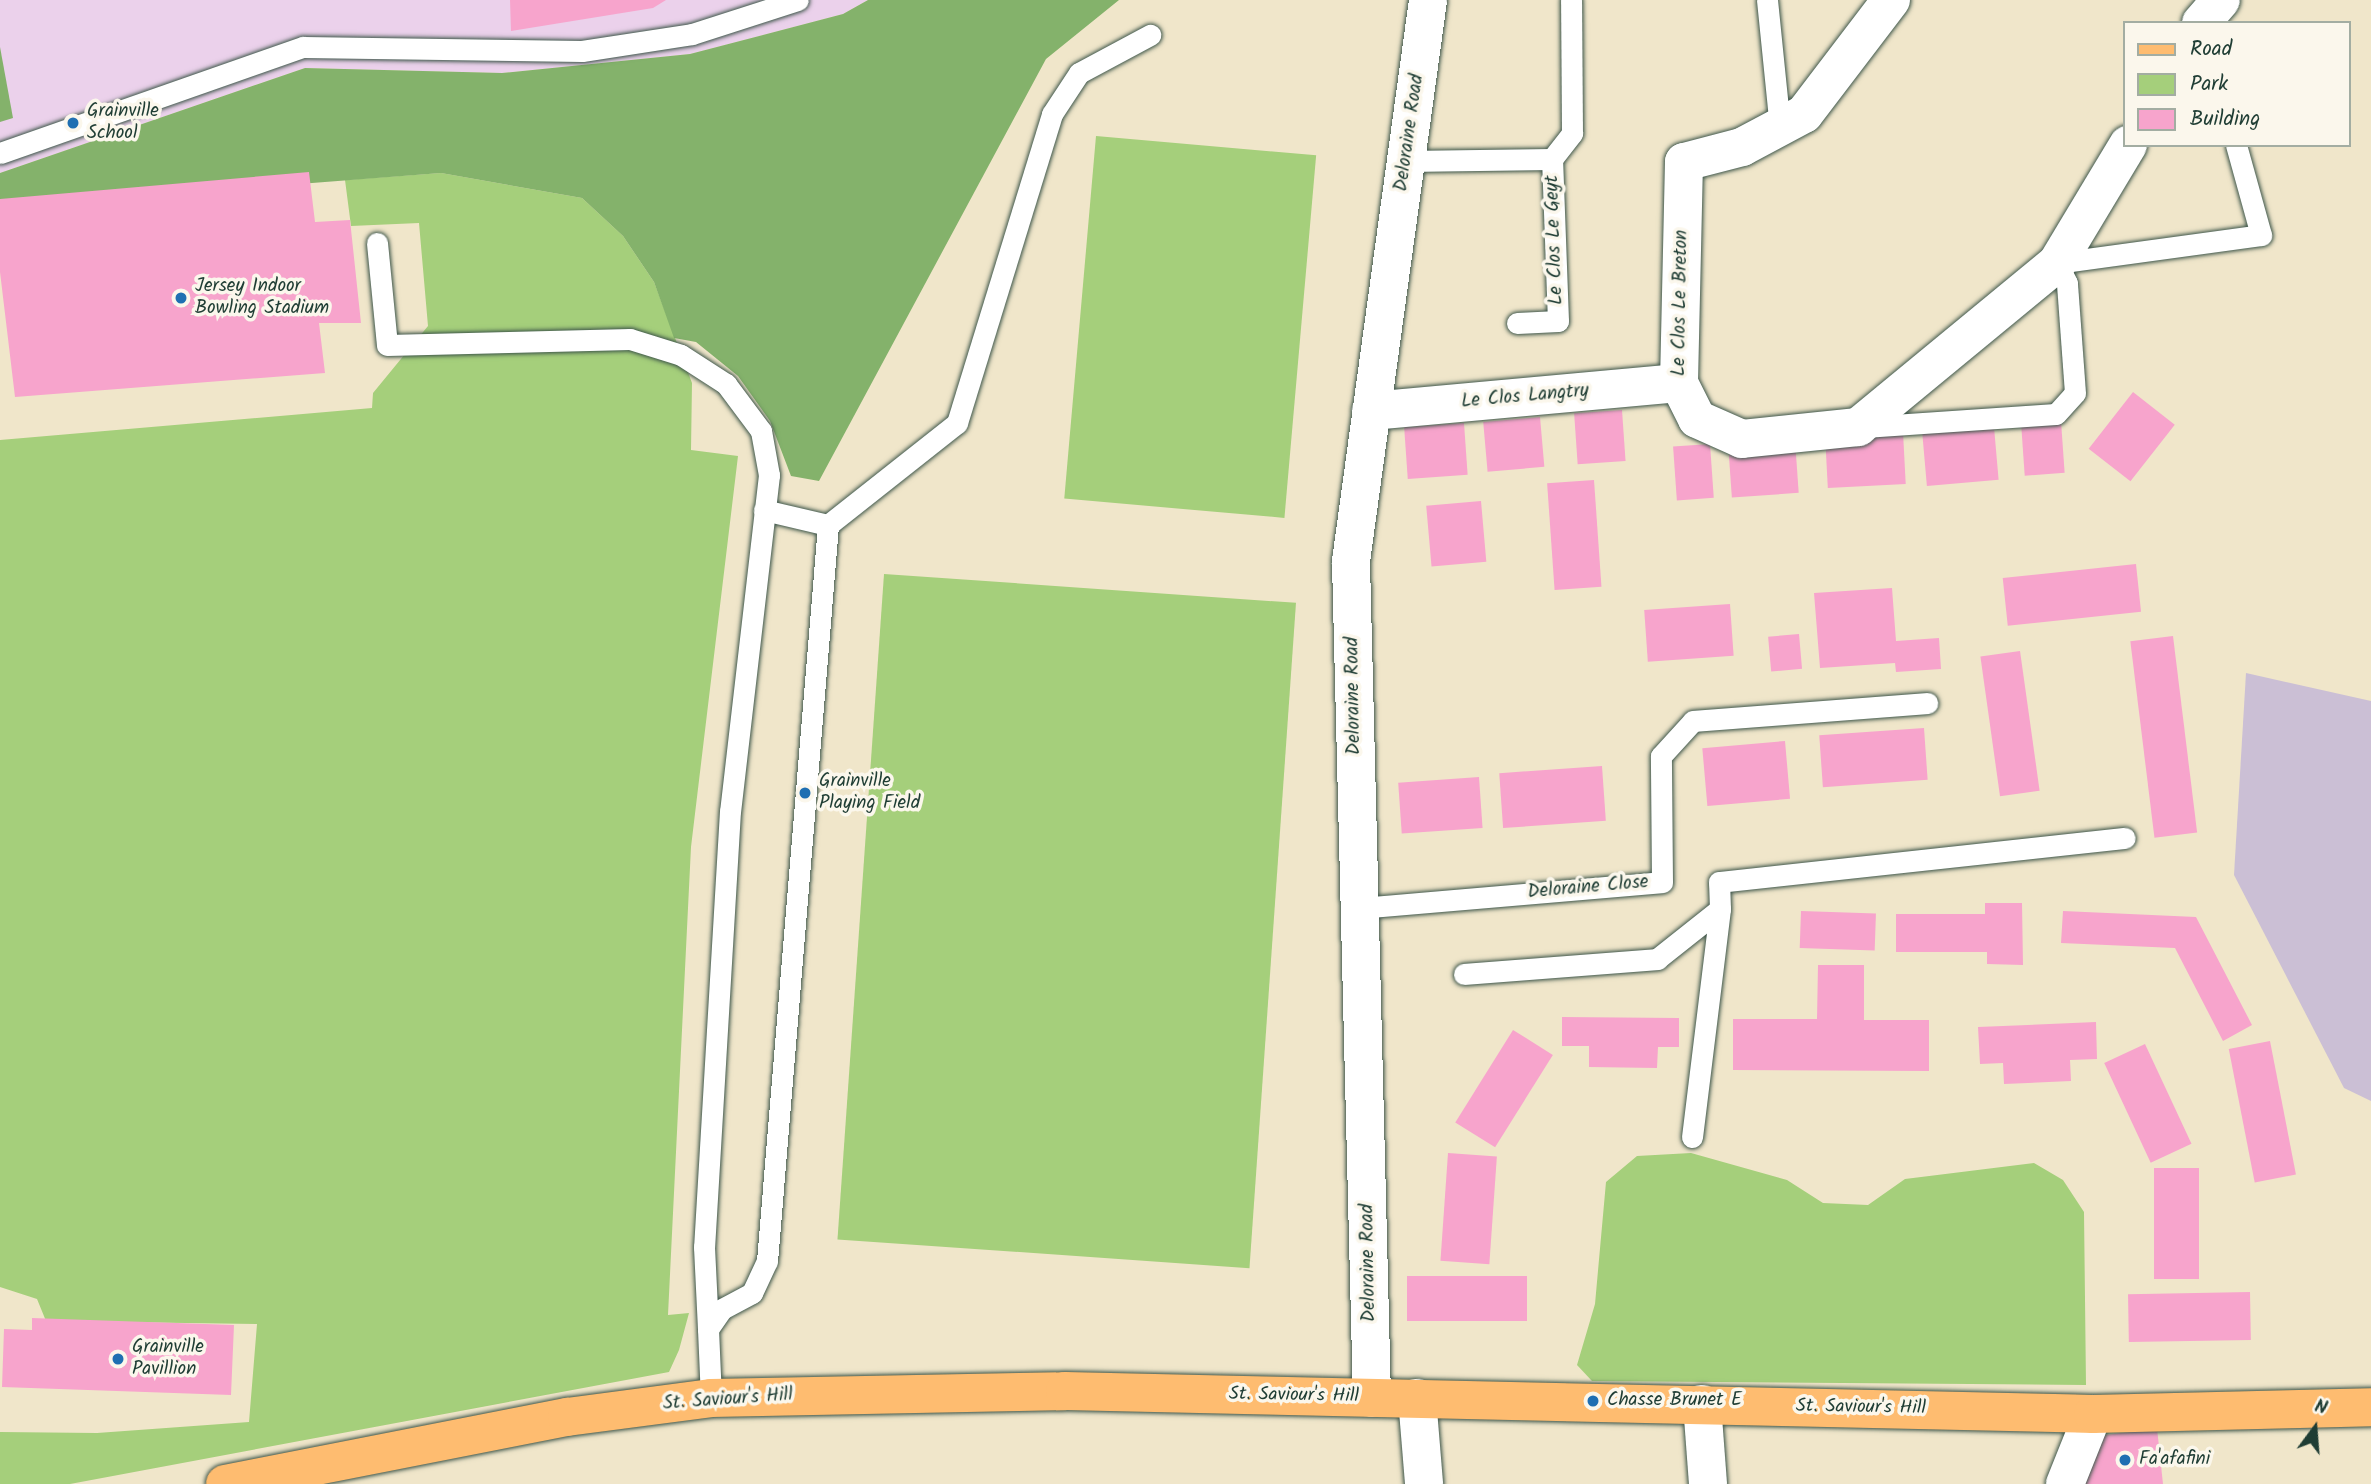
<!DOCTYPE html>
<html>
<head>
<meta charset="utf-8">
<style>
	body { margin:0 }
	#map { position:relative; width:2371px; height:1484px; overflow:hidden; background:#f0e6ca; font-family:Kalam,sans-serif }
	div>[style] { position:absolute }
	.built>* { inset:0; background:#ebd1eb }
	.industrial>* { inset:0; background:#cbbfd5 }
	.green>* { inset:0; background:#a5cf7b; transform-origin:0 0 }
	.forest>* { inset:0; background:#84b26b }
	.building>* { inset:0; background:#f7a4cc; transform-origin:0 0 }
	.roads { filter:drop-shadow(0 0 2px #3e564a) drop-shadow(0 0 2px #3e564a) }
	.service>* { height:21px; margin:-10.5px; padding:0 10.5px; transform-origin:10.5px; border-radius:10.5px; background:#fff }
	.minor>* { height:38px; margin:-19px; padding:0 19px; transform-origin:19px; border-radius:19px; background:#fff }
	.primary>* { height:38px; margin:-19px; padding:0 19px; transform-origin:19px; border-radius:19px; background:#febc70 }
	.dots>* { width:19px; height:19px; translate:-50% -50%; box-sizing:border-box; border:4px solid #fbf7ec; border-radius:50% }
	span { translate:-50% -50%; white-space:nowrap; text-align:center; line-height:1.15; -webkit-text-stroke:7px #fbf7ec; paint-order:stroke }
	.poi-label { font-size:19px; color:#1f3d34 }
	.left { translate:0 -50%; text-align:left }
	.street-label { font-size:19px; color:#1f3d34 }
	.legend { position:absolute; left:2123px; top:21px; width:228px; height:126px; box-sizing:border-box; background:#fbf7ec; border:2px solid #a3ada2; margin:0; padding:9px 12px; list-style:none; font-size:21px; color:#1f3d34 }
	.legend li { display:flex; align-items:center; gap:14px; height:35px }
	.legend b { width:35px; border:2px solid #a3ada2 }
	.north { position:absolute; left:2280px; top:1393px; width:70px; height:70px; -webkit-text-stroke:5px #fbf7ec; paint-order:stroke; rotate:16deg; font-size:19px; font-weight:700; line-height:28px; text-align:center; color:#1f3d34 }
	.north::after { content:''; display:block; margin:auto; width:24px; height:32px; background:#1f3d34; clip-path:polygon(50% 0,100% 100%,50% 72%,0 100%) }
</style>
</head>
<body>
<div id="map">
	<div class="built">
		<i style="clip-path:polygon(0 0,868px 0,843px 14px,690px 54px,502px 73px,305px 68px,0 173px)"></i>
	</div>
	<div class="industrial">
		<i style="clip-path:polygon(2246px 673px,2371px 701px,2371px 1101px,2344px 1088px,2234px 875px)"></i>
	</div>
	<div class="green">
		<i style="left:1096px;top:136px;width:221px;height:364px;rotate:5deg"></i>
		<i style="clip-path:polygon(441px 173px,582px 198px,623px 236px,654px 282px,692px 383px,691px 450px,738px 456px,691px 847px,668px 1315px,689px 1313px,679px 1350px,669px 1372px,70px 1484px,0 1484px,0 1432px,97px 1433px,249px 1422px,257px 1324px,46px 1321px,37px 1299px,0 1287px,0 440px,372px 408px,373px 393px,428px 326px,419px 223px,351px 226px,345px 180px)"></i>
		<i style="left:884px;top:574px;width:413px;height:667px;rotate:4deg"></i>
		<i style="clip-path:polygon(1691px 1153px,1787px 1180px,1823px 1203px,1868px 1205px,1905px 1179px,2034px 1163px,2063px 1180px,2084px 1212px,2086px 1385px,1592px 1381px,1577px 1365px,1595px 1304px,1606px 1182px,1637px 1156px)"></i>
	</div>
	<div class="forest">
		<i style="clip-path:polygon(868px 0,1119px 0,1046px 59px,819px 481px,791px 476px,770px 421px,738px 376px,696px 342px,674px 338px,654px 282px,623px 236px,582px 198px,441px 173px,0 207px,0 173px,305px 68px,502px 73px,690px 54px,843px 14px)"></i>
		<i style="clip-path:polygon(0 47px,13px 118px,0 122px)"></i>
	</div>
	<div class="building">
		<i style="clip-path:polygon(510px 0,666px 0,653px 8px,511px 31px)"></i>
		<i style="clip-path:polygon(309px 172px,315px 222px,350px 220px,361px 323px,319px 323px,325px 373px,15px 397px,0 272px,0 199px)"></i>
		<i style="left:2133px;top:392px;width:53px;height:72px;rotate:38deg"></i>
		<i style="left:1622px;top:410px;width:51px;height:48px;rotate:86deg"></i>
		<i style="left:1540px;top:417px;width:50px;height:57px;rotate:85deg"></i>
		<i style="left:2061px;top:421px;width:52px;height:40px;rotate:86deg"></i>
		<i style="left:1464px;top:423px;width:52px;height:60px;rotate:86deg"></i>
		<i style="left:1994px;top:427px;width:53px;height:72px;rotate:85deg"></i>
		<i style="left:1903px;top:432px;width:52px;height:78px;rotate:87deg"></i>
		<i style="left:1795px;top:440px;width:53px;height:67px;rotate:86deg"></i>
		<i style="left:1710px;top:444px;width:54px;height:37px;rotate:86deg"></i>
		<i style="left:1594px;top:480px;width:107px;height:47px;rotate:86deg"></i>
		<i style="left:1481px;top:501px;width:61px;height:55px;rotate:85deg"></i>
		<i style="left:2136px;top:564px;width:48px;height:134px;rotate:84deg"></i>
		<i style="clip-path:polygon(1892px 588px,1896px 641px,1939px 638px,1941px 669px,1896px 672px,1895px 663px,1820px 668px,1814px 593px)"></i>
		<i style="left:1730px;top:604px;width:52px;height:86px;rotate:86deg"></i>
		<i style="left:1799px;top:634px;width:35px;height:31px;rotate:85deg"></i>
		<i style="left:2173px;top:636px;width:198px;height:43px;rotate:83deg"></i>
		<i style="left:2020px;top:651px;width:141px;height:40px;rotate:82deg"></i>
		<i style="left:1924px;top:728px;width:52px;height:105px;rotate:86deg"></i>
		<i style="left:1785px;top:741px;width:58px;height:83px;rotate:85deg"></i>
		<i style="left:1602px;top:766px;width:55px;height:103px;rotate:86deg"></i>
		<i style="left:1479px;top:777px;width:51px;height:81px;rotate:86deg"></i>
		<i style="clip-path:polygon(1985px 903px,2022px 903px,2023px 965px,1987px 964px,1987px 952px,1896px 952px,1896px 914px,1985px 914px)"></i>
		<i style="left:1801px;top:911px;width:75px;height:37px;rotate:2deg"></i>
		<i style="clip-path:polygon(2063px 911px,2196px 917px,2252px 1025px,2223px 1041px,2175px 948px,2061px 943px)"></i>
		<i style="clip-path:polygon(1818px 965px,1864px 965px,1864px 1020px,1929px 1020px,1929px 1071px,1733px 1070px,1733px 1019px,1817px 1019px)"></i>
		<i style="clip-path:polygon(1562px 1017px,1679px 1018px,1679px 1047px,1658px 1047px,1657px 1068px,1589px 1067px,1589px 1046px,1562px 1046px)"></i>
		<i style="clip-path:polygon(2096px 1022px,2097px 1059px,2070px 1060px,2071px 1081px,2004px 1084px,2003px 1063px,1980px 1064px,1978px 1027px)"></i>
		<i style="left:1513px;top:1030px;width:47px;height:109px;rotate:32deg"></i>
		<i style="left:2270px;top:1041px;width:136px;height:42px;rotate:79deg"></i>
		<i style="left:2145px;top:1044px;width:110px;height:45px;rotate:65deg"></i>
		<i style="left:1448px;top:1153px;width:49px;height:108px;rotate:4deg"></i>
		<i style="left:2154px;top:1168px;width:45px;height:111px"></i>
		<i style="left:1407px;top:1276px;width:120px;height:45px"></i>
		<i style="left:2250px;top:1292px;width:48px;height:122px;rotate:89deg"></i>
		<i style="clip-path:polygon(32px 1318px,234px 1325px,231px 1395px,2px 1387px,4px 1329px,32px 1330px)"></i>
		<i style="clip-path:polygon(2157px 1428px,2163px 1484px,2079px 1484px,2099px 1436px)"></i>
	</div>
	<div class="roads">
		<div class="service">
			<i style="left:1767px;top:0;width:128px;rotate:84.2deg"></i>
			<i style="left:0;top:153px;width:321px;rotate:-19.3deg"></i>
			<i style="left:303px;top:47px;width:279px;rotate:0.8deg"></i>
			<i style="left:582px;top:51px;width:111px;rotate:-8.8deg"></i>
			<i style="left:692px;top:34px;width:111px;rotate:-17.8deg"></i>
			<i style="left:1406px;top:161px;width:146px;rotate:-0.8deg"></i>
			<i style="left:1552px;top:159px;width:33px;rotate:-52deg"></i>
			<i style="left:1572px;top:133px;width:133px;rotate:-90.4deg"></i>
			<i style="left:377px;top:243px;width:102px;rotate:84.4deg"></i>
			<i style="left:387px;top:345px;width:243px;rotate:-1.4deg"></i>
			<i style="left:630px;top:339px;width:53px;rotate:17.4deg"></i>
			<i style="left:681px;top:355px;width:54px;rotate:32.8deg"></i>
			<i style="left:726px;top:384px;width:59px;rotate:53.3deg"></i>
			<i style="left:761px;top:431px;width:45px;rotate:79.7deg"></i>
			<i style="left:769px;top:475px;width:338px;rotate:96.6deg"></i>
			<i style="left:730px;top:811px;width:437px;rotate:93.4deg"></i>
			<i style="left:704px;top:1247px;width:82px;rotate:87.2deg"></i>
			<i style="left:1517px;top:323px;width:41px;rotate:-2.8deg"></i>
			<i style="left:1558px;top:321px;width:162px;rotate:-92.1deg"></i>
			<i style="left:1864px;top:427px;width:192px;rotate:-3.9deg"></i>
			<i style="left:2056px;top:414px;width:28px;rotate:-48deg"></i>
			<i style="left:2075px;top:393px;width:110px;rotate:-94.2deg"></i>
			<i style="left:2067px;top:283px;width:22px;rotate:-117deg"></i>
			<i style="left:2057px;top:263px;width:206px;rotate:-7.8deg"></i>
			<i style="left:2261px;top:235px;width:93px;rotate:-105.5deg"></i>
			<i style="left:764px;top:510px;width:66px;rotate:13.2deg"></i>
			<i style="left:1360px;top:908px;width:303px;rotate:-4.9deg"></i>
			<i style="left:1662px;top:882px;width:126px;rotate:-90.5deg"></i>
			<i style="left:1661px;top:756px;width:47px;rotate:-47.6deg"></i>
			<i style="left:1693px;top:721px;width:235px;rotate:-4.4deg"></i>
			<i style="left:1464px;top:974px;width:194px;rotate:-4.4deg"></i>
			<i style="left:1657px;top:959px;width:80px;rotate:-38.4deg"></i>
			<i style="left:1692px;top:1137px;width:230px;rotate:-83deg"></i>
			<i style="left:1720px;top:909px;width:27px;rotate:-92deg"></i>
			<i style="left:1719px;top:882px;width:408px;rotate:-6.2deg"></i>
			<i style="left:711px;top:1398px;width:69px;rotate:-92.5deg"></i>
			<i style="left:708px;top:1329px;width:24px;rotate:-55deg"></i>
			<i style="left:722px;top:1309px;width:34px;rotate:-28deg"></i>
			<i style="left:752px;top:1293px;width:35px;rotate:-65deg"></i>
			<i style="left:767px;top:1261px;width:739px;rotate:-85.26deg"></i>
			<i style="left:828px;top:525px;width:164px;rotate:-38.3deg"></i>
			<i style="left:957px;top:423px;width:323px;rotate:-72.9deg"></i>
			<i style="left:1052px;top:114px;width:49px;rotate:-56.6deg"></i>
			<i style="left:1079px;top:73px;width:81px;rotate:-28.2deg"></i>
		</div>
		<div class="minor">
			<i style="left:1891px;top:0;width:143px;rotate:127.3deg"></i>
			<i style="left:1804px;top:114px;width:70px;rotate:152deg"></i>
			<i style="left:1742px;top:147px;width:60px;rotate:165.5deg"></i>
			<i style="left:1684px;top:162px;width:221px;rotate:91.3deg"></i>
			<i style="left:1679px;top:383px;width:40px;rotate:63.4deg"></i>
			<i style="left:1697px;top:419px;width:49px;rotate:24deg"></i>
			<i style="left:1742px;top:439px;width:117px;rotate:-5.9deg"></i>
			<i style="left:1858px;top:427px;width:258px;rotate:-39.5deg"></i>
			<i style="left:2057px;top:263px;width:138px;rotate:-59deg"></i>
			<i style="left:2201px;top:23px;width:30px;rotate:-49deg"></i>
			<i style="left:1371px;top:411px;width:309px;rotate:-5.2deg"></i>
			<i style="left:1372px;top:1398px;width:837px;rotate:-91.44deg"></i>
			<i style="left:1351px;top:561px;width:566px;rotate:-82.18deg"></i>
			<i style="left:1417px;top:1398px;width:86px;rotate:85.3deg"></i>
			<i style="left:1702px;top:1404px;width:80px;rotate:85.7deg"></i>
			<i style="left:2065px;top:1484px;width:75px;rotate:-68.2deg"></i>
		</div>
		<div class="primary">
			<i style="left:225px;top:1484px;width:349px;rotate:-11.1deg"></i>
			<i style="left:567px;top:1417px;width:145px;rotate:-7.5deg"></i>
			<i style="left:711px;top:1398px;width:354px;rotate:-1.1deg"></i>
			<i style="left:1065px;top:1391px;width:1028px;rotate:1.28deg"></i>
			<i style="left:2093px;top:1414px;width:278px;rotate:-1.4deg"></i>
		</div>
	</div>
	<div class="dots">
		<i style="left:73px;top:123px;background:#1f6fb2"></i>
		<i style="left:181px;top:298px;background:#1f6fb2"></i>
		<i style="left:805px;top:793px;background:#1f6fb2"></i>
		<i style="left:118px;top:1359px;background:#1f6fb2"></i>
		<i style="left:1593px;top:1401px;background:#1f6fb2"></i>
		<i style="left:2125px;top:1460px;background:#1f6fb2"></i>
	</div>
	<div class="poi-label">
		<span class="left" style="left:87px;top:123px">Grainville<br>School</span>
		<span class="left" style="left:195px;top:298px">Jersey Indoor<br>Bowling Stadium</span>
		<span class="left" style="left:819px;top:793px">Grainville<br>Playing Field</span>
		<span class="left" style="left:132px;top:1359px">Grainville<br>Pavillion</span>
		<span class="left" style="left:1607px;top:1401px">Chasse Brunet E</span>
		<span class="left" style="left:2139px;top:1460px">Fa'afafini</span>
	</div>
	<div class="street-label">
		<span style="left:1410px;top:133px;rotate:-82deg">Deloraine Road</span>
		<span style="left:1555px;top:240px;rotate:-92deg">Le Clos Le Geyt</span>
		<span style="left:1681px;top:303px;rotate:-89deg">Le Clos Le Breton</span>
		<span style="left:1525px;top:397px;rotate:-5deg">Le Clos Langtry</span>
		<span style="left:1354px;top:696px;rotate:-91deg">Deloraine Road</span>
		<span style="left:1588px;top:888px;rotate:-5deg">Deloraine Close</span>
		<span style="left:1369px;top:1263px;rotate:-91deg">Deloraine Road</span>
		<span style="left:1294px;top:1396px;rotate:1deg">St. Saviour's Hill</span>
		<span style="left:728px;top:1400px;rotate:-4deg">St. Saviour's Hill</span>
		<span style="left:1861px;top:1408px;rotate:1deg">St. Saviour's Hill</span>
	</div>
	<ul class="legend">
	<li><b style="height:9px;background:#febc70"></b>Road</li>
	<li><b style="height:19px;background:#a5cf7b"></b>Park</li>
	<li><b style="height:19px;background:#f7a4cc"></b>Building</li>
	</ul>
	<div class="north">N</div>
</div>
</body>
</html>
